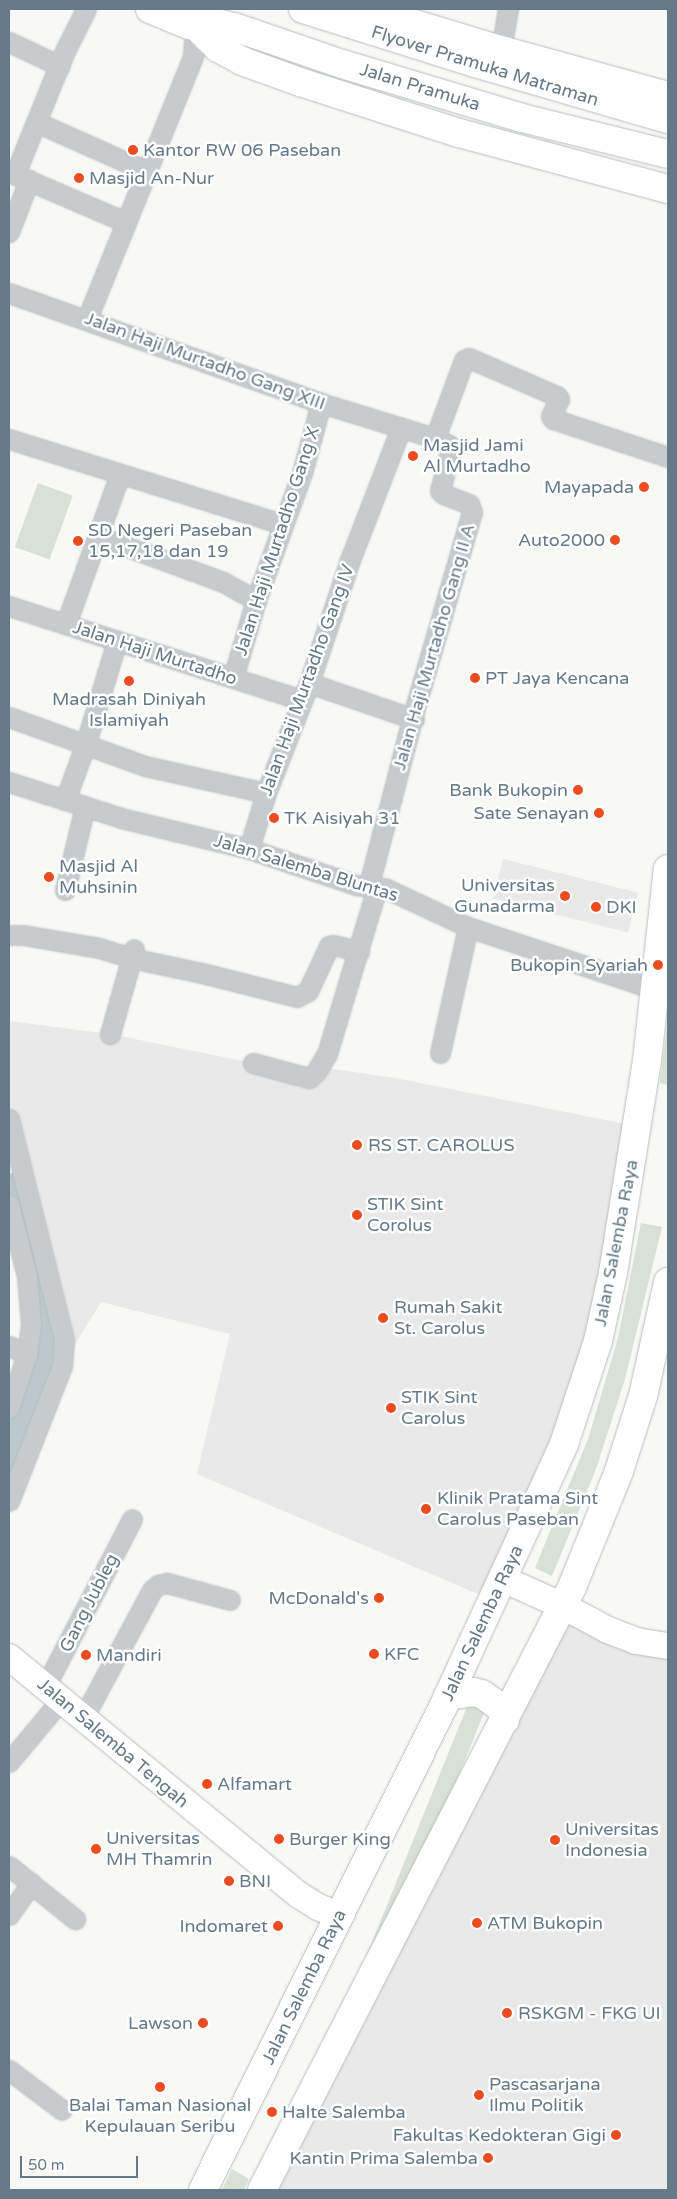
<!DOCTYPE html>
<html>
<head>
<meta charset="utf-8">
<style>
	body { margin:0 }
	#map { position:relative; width:677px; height:2199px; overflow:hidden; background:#f8f8f5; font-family:"Varela Round",sans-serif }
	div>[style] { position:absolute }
	.built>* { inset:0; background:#e8e9e8; transform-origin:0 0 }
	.green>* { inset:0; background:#d9e0d5; transform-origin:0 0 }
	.river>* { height:28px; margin:-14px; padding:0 14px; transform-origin:14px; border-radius:14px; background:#bcc9cc }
	.roads { filter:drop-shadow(0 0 1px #b7bdc1) drop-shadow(0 0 1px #b7bdc1) }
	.minor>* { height:19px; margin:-9.5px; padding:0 9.5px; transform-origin:9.5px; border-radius:9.5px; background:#c7cbce }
	.secondary>* { height:26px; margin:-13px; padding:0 13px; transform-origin:13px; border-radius:13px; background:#fff }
	.primary>* { height:28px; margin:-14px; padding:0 14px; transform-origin:14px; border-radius:14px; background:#fff }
	.dots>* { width:14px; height:14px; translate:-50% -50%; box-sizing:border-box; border:2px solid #fff; border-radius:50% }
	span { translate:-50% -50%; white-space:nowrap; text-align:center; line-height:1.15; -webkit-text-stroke:5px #fff; paint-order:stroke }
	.street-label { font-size:18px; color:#657987 }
	.poi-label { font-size:18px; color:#657987 }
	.left { translate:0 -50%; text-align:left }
	.right { translate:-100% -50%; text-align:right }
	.frame { position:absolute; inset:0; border:10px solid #657987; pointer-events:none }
	.scale { position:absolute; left:20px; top:2156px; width:118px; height:22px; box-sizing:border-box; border:2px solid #657987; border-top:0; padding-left:6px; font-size:15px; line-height:18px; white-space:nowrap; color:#657987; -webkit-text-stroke:4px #fff; paint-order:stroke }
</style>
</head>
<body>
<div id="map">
	<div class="built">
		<i style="left:503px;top:859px;width:139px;height:41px;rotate:14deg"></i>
		<i style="clip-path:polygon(9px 1021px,110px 1034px,253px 1063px,309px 1078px,319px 1067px,395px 1078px,635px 1126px,597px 1343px,492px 1600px,197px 1474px,230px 1334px,101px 1302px,62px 1366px,9px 1119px)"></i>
		<i style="clip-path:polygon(563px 1606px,668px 1641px,668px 2190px,263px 2190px)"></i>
	</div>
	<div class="green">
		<i style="left:38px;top:483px;width:37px;height:68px;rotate:20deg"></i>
		<i style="clip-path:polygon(668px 1017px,668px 1085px,660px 1083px)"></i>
		<i style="clip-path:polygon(641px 1223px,662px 1227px,625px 1379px,596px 1469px,552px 1576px,535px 1568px,588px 1439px,618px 1338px)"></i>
		<i style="left:473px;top:1692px;width:18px;height:324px;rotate:22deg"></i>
		<i style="clip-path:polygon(232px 2169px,249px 2179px,244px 2190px,222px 2190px)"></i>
	</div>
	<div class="river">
		<i style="left:9px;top:1187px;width:161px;rotate:74.8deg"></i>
		<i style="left:51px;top:1342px;width:57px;rotate:107.5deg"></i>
		<i style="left:34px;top:1396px;width:70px;rotate:111deg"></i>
	</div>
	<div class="roads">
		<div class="minor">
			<i style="left:9px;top:42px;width:56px;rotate:25.2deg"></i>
			<i style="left:501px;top:50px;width:42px;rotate:-80.3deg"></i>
			<i style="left:36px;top:122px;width:120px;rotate:24deg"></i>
			<i style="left:9px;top:172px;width:126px;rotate:23.3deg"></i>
			<i style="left:15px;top:174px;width:133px;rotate:-67.9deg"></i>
			<i style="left:65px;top:51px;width:47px;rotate:-63.4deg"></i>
			<i style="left:9px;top:232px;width:56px;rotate:-69deg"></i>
			<i style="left:9px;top:293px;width:331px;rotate:19.4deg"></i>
			<i style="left:321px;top:403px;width:119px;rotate:17.1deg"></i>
			<i style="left:435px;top:438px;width:16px;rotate:27deg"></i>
			<i style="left:449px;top:445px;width:7px;rotate:82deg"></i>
			<i style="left:450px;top:452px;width:40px;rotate:104.4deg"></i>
			<i style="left:440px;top:491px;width:4px;rotate:45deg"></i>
			<i style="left:443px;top:494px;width:28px;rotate:21deg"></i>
			<i style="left:469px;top:504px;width:9px;rotate:69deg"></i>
			<i style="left:472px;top:512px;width:204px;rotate:106.2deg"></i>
			<i style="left:415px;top:708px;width:175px;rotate:104.6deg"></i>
			<i style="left:371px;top:877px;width:11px;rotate:95deg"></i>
			<i style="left:87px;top:319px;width:284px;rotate:-68deg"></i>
			<i style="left:193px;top:56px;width:28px;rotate:-86deg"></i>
			<i style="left:435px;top:438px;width:83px;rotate:-69.6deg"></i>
			<i style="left:464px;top:360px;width:5px;rotate:-22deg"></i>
			<i style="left:469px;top:358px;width:96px;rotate:23.4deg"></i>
			<i style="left:557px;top:396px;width:4px;rotate:56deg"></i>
			<i style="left:559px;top:399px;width:19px;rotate:115deg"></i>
			<i style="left:551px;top:416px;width:4px;rotate:56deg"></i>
			<i style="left:553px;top:419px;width:121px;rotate:18.3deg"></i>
			<i style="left:9px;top:439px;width:286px;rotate:17.3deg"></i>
			<i style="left:98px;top:536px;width:133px;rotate:20.2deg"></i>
			<i style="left:223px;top:582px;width:38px;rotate:29deg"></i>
			<i style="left:9px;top:606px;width:307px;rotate:17.8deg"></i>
			<i style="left:66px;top:624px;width:159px;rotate:-70.2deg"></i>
			<i style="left:233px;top:678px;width:81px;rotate:-73.6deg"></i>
			<i style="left:256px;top:600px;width:135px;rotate:-70.1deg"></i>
			<i style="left:302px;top:473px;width:73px;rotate:-74.8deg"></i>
			<i style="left:309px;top:683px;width:111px;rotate:18.9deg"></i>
			<i style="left:9px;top:717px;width:145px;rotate:19.8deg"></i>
			<i style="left:145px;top:766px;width:124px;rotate:12.6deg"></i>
			<i style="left:9px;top:782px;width:118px;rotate:17.8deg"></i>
			<i style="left:121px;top:818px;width:132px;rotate:13.6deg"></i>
			<i style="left:249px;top:849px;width:113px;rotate:18.6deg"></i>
			<i style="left:356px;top:885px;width:31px;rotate:7deg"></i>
			<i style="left:387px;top:889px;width:89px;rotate:25.1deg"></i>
			<i style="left:468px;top:927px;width:196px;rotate:18.4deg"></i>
			<i style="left:65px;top:800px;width:58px;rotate:-69.7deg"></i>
			<i style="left:85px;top:746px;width:110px;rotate:-73.1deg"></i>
			<i style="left:249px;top:849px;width:59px;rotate:-73.1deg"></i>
			<i style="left:266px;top:793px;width:118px;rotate:-68.6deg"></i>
			<i style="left:309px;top:683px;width:130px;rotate:-71.6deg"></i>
			<i style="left:350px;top:560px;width:142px;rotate:-68.9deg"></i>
			<i style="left:65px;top:890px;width:86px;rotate:-76.6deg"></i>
			<i style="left:9px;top:935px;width:14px"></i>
			<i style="left:23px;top:935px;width:77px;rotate:9.7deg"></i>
			<i style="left:99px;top:948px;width:34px;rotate:17deg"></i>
			<i style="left:131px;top:958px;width:77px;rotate:12deg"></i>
			<i style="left:206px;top:974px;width:94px;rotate:14.2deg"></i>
			<i style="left:297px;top:997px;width:13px;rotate:-29deg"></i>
			<i style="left:308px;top:991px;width:50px;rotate:-65deg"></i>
			<i style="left:329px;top:946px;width:4px;rotate:-14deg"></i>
			<i style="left:333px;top:945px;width:27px;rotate:13deg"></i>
			<i style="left:110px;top:1034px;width:88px;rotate:-74.2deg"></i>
			<i style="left:440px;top:1053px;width:129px;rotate:-77.5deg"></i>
			<i style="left:253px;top:1063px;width:58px;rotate:15deg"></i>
			<i style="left:309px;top:1078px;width:9px;rotate:-41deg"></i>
			<i style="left:316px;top:1072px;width:21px;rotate:-59deg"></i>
			<i style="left:327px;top:1054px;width:174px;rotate:-73.3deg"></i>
			<i style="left:9px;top:1119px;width:227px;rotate:76deg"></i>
			<i style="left:64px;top:1339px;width:27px;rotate:94deg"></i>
			<i style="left:62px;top:1366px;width:145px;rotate:111.4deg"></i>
			<i style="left:9px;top:1205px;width:73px;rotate:75.8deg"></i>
			<i style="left:27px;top:1276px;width:49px;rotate:85.3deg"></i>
			<i style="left:31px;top:1325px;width:29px;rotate:98deg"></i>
			<i style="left:27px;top:1354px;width:57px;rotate:108.4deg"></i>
			<i style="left:9px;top:1346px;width:20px;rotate:24deg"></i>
			<i style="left:45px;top:1687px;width:189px;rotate:-62.6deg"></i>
			<i style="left:82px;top:1720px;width:148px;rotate:-61.7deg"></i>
			<i style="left:152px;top:1590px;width:8px;rotate:-40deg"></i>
			<i style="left:158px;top:1585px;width:9px;rotate:-13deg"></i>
			<i style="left:167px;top:1583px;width:65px;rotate:15.1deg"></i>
			<i style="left:9px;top:1762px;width:80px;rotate:-50.1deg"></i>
			<i style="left:9px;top:1866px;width:85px;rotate:38.8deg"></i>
			<i style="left:9px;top:1915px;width:39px;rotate:-55deg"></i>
			<i style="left:9px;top:2070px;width:66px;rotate:37deg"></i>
		</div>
		<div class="secondary">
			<i style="left:503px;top:1579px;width:66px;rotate:24.2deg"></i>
			<i style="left:563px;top:1606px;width:51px;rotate:28.1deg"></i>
			<i style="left:608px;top:1630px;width:30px;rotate:21deg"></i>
			<i style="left:636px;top:1641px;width:32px;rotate:9deg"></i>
			<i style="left:9px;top:1657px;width:375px;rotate:39.4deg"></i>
			<i style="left:299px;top:1895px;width:22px;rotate:32deg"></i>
			<i style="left:318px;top:1907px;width:22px;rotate:21deg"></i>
		</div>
		<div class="primary">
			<i style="left:150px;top:9px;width:42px;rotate:22.3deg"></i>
			<i style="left:303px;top:9px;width:180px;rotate:17.4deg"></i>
			<i style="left:475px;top:63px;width:201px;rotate:16.2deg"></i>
			<i style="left:365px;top:9px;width:142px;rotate:16.8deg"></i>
			<i style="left:501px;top:50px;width:173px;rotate:15.4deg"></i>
			<i style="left:172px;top:18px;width:29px;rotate:2deg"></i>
			<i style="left:201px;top:19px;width:34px;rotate:14deg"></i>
			<i style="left:234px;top:27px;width:114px;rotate:18.9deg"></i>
			<i style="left:342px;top:64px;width:188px;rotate:16.7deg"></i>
			<i style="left:522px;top:118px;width:150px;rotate:13.9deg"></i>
			<i style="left:199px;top:29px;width:27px;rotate:45deg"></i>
			<i style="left:218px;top:48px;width:27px;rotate:28deg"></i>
			<i style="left:242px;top:61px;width:62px;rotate:19.9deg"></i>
			<i style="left:300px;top:82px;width:167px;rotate:17.8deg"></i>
			<i style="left:459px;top:133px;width:216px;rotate:15deg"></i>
			<i style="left:448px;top:1696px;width:25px;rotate:-9deg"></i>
			<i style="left:473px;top:1692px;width:9px;rotate:13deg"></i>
			<i style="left:482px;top:1694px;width:22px;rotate:36deg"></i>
			<i style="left:500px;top:1707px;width:14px;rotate:69deg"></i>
			<i style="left:203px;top:2190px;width:544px;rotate:-63.58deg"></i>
			<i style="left:445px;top:1703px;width:285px;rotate:-65.3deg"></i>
			<i style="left:564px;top:1444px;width:108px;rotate:-71.7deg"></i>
			<i style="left:598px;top:1341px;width:70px;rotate:-77.6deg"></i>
			<i style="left:613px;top:1273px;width:215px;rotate:-80.9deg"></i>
			<i style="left:647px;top:1061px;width:193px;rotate:-83.8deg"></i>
			<i style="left:262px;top:2190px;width:678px;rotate:-62.79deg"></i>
			<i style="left:572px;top:1587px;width:125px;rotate:-67.9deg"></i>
			<i style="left:619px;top:1471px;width:79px;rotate:-72.3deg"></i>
			<i style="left:643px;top:1396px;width:117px;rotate:-77.6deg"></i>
		</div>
	</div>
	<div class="dots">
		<i style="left:133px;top:150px;background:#ec4c20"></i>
		<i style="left:79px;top:178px;background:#ec4c20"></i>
		<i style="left:413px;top:456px;background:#ec4c20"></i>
		<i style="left:644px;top:487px;background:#ec4c20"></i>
		<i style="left:615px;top:540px;background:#ec4c20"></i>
		<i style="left:78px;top:541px;background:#ec4c20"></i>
		<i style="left:475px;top:678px;background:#ec4c20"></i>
		<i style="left:129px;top:681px;background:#ec4c20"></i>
		<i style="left:578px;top:790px;background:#ec4c20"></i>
		<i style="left:599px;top:813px;background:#ec4c20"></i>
		<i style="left:274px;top:818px;background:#ec4c20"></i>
		<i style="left:49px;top:877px;background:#ec4c20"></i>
		<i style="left:565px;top:896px;background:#ec4c20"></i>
		<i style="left:596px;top:907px;background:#ec4c20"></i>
		<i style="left:658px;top:965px;background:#ec4c20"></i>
		<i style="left:357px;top:1145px;background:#ec4c20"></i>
		<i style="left:357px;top:1215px;background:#ec4c20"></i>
		<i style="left:383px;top:1318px;background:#ec4c20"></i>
		<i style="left:391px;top:1408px;background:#ec4c20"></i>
		<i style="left:426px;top:1509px;background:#ec4c20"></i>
		<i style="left:379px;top:1598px;background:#ec4c20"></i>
		<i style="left:374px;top:1654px;background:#ec4c20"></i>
		<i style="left:86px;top:1655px;background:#ec4c20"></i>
		<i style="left:207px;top:1784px;background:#ec4c20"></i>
		<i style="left:279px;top:1839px;background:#ec4c20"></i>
		<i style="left:555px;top:1840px;background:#ec4c20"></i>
		<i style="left:96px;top:1849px;background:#ec4c20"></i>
		<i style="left:229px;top:1881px;background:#ec4c20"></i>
		<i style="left:477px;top:1923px;background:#ec4c20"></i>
		<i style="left:278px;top:1926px;background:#ec4c20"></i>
		<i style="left:507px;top:2013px;background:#ec4c20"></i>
		<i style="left:203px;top:2023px;background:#ec4c20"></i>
		<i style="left:160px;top:2087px;background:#ec4c20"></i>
		<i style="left:479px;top:2095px;background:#ec4c20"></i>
		<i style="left:272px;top:2112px;background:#ec4c20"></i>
		<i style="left:616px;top:2135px;background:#ec4c20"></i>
		<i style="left:488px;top:2158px;background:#ec4c20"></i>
	</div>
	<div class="street-label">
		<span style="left:485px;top:66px;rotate:17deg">Flyover Pramuka Matraman</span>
		<span style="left:420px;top:87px;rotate:17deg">Jalan Pramuka</span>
		<span style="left:205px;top:361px;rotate:20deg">Jalan Haji Murtadho Gang XIII</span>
		<span style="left:277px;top:541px;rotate:-72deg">Jalan Haji Murtadho Gang X</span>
		<span style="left:434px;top:647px;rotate:-74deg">Jalan Haji Murtadho Gang II A</span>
		<span style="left:155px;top:653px;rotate:18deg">Jalan Haji Murtadho</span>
		<span style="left:307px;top:680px;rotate:-70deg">Jalan Haji Murtadho Gang IV</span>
		<span style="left:306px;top:868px;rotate:17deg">Jalan Salemba Bluntas</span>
		<span style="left:616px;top:1243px;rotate:-79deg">Jalan Salemba Raya</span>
		<span style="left:89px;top:1603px;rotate:-63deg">Gang Jubleg</span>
		<span style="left:482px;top:1623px;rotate:-65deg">Jalan Salemba Raya</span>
		<span style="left:113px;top:1743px;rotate:40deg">Jalan Salemba Tengah</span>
		<span style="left:304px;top:1987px;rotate:-64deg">Jalan Salemba Raya</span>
	</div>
	<div class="poi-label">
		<span class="left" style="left:143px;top:150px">Kantor RW 06 Paseban</span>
		<span class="left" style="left:89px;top:178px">Masjid An-Nur</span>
		<span class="left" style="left:423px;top:456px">Masjid Jami<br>Al Murtadho</span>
		<span class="right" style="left:634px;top:487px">Mayapada</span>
		<span class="left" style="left:88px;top:541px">SD Negeri Paseban<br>15,17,18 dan 19</span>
		<span class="right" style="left:605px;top:540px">Auto2000</span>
		<span class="left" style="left:485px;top:678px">PT Jaya Kencana</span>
		<span style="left:129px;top:710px">Madrasah Diniyah<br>Islamiyah</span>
		<span class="right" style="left:568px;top:790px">Bank Bukopin</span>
		<span class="right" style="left:589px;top:813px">Sate Senayan</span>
		<span class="left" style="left:284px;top:818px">TK Aisiyah 31</span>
		<span class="left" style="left:59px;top:877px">Masjid Al<br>Muhsinin</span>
		<span class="right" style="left:555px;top:896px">Universitas<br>Gunadarma</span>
		<span class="left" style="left:606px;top:907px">DKI</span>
		<span class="right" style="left:648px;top:965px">Bukopin Syariah</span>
		<span class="left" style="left:368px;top:1145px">RS ST. CAROLUS</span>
		<span class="left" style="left:367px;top:1215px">STIK Sint<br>Corolus</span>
		<span class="left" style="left:394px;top:1318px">Rumah Sakit<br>St. Carolus</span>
		<span class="left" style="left:401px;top:1408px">STIK Sint<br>Carolus</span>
		<span class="left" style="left:437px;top:1509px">Klinik Pratama Sint<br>Carolus Paseban</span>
		<span class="right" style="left:369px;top:1598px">McDonald's</span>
		<span class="left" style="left:384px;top:1654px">KFC</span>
		<span class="left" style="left:96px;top:1655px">Mandiri</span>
		<span class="left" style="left:217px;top:1784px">Alfamart</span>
		<span class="left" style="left:565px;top:1840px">Universitas<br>Indonesia</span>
		<span class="left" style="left:106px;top:1849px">Universitas<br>MH Thamrin</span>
		<span class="left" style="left:289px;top:1839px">Burger King</span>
		<span class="left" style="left:239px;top:1881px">BNI</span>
		<span class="left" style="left:487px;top:1923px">ATM Bukopin</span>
		<span class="right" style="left:268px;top:1926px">Indomaret</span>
		<span class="left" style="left:518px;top:2013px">RSKGM - FKG UI</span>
		<span class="right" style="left:193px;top:2023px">Lawson</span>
		<span class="left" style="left:489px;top:2095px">Pascasarjana<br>Ilmu Politik</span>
		<span style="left:160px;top:2116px">Balai Taman Nasional<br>Kepulauan Seribu</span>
		<span class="left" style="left:282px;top:2112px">Halte Salemba</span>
		<span class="right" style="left:606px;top:2135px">Fakultas Kedokteran Gigi</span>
		<span class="right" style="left:478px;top:2158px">Kantin Prima Salemba</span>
	</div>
	<div class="frame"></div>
	<div class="scale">50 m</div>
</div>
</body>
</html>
